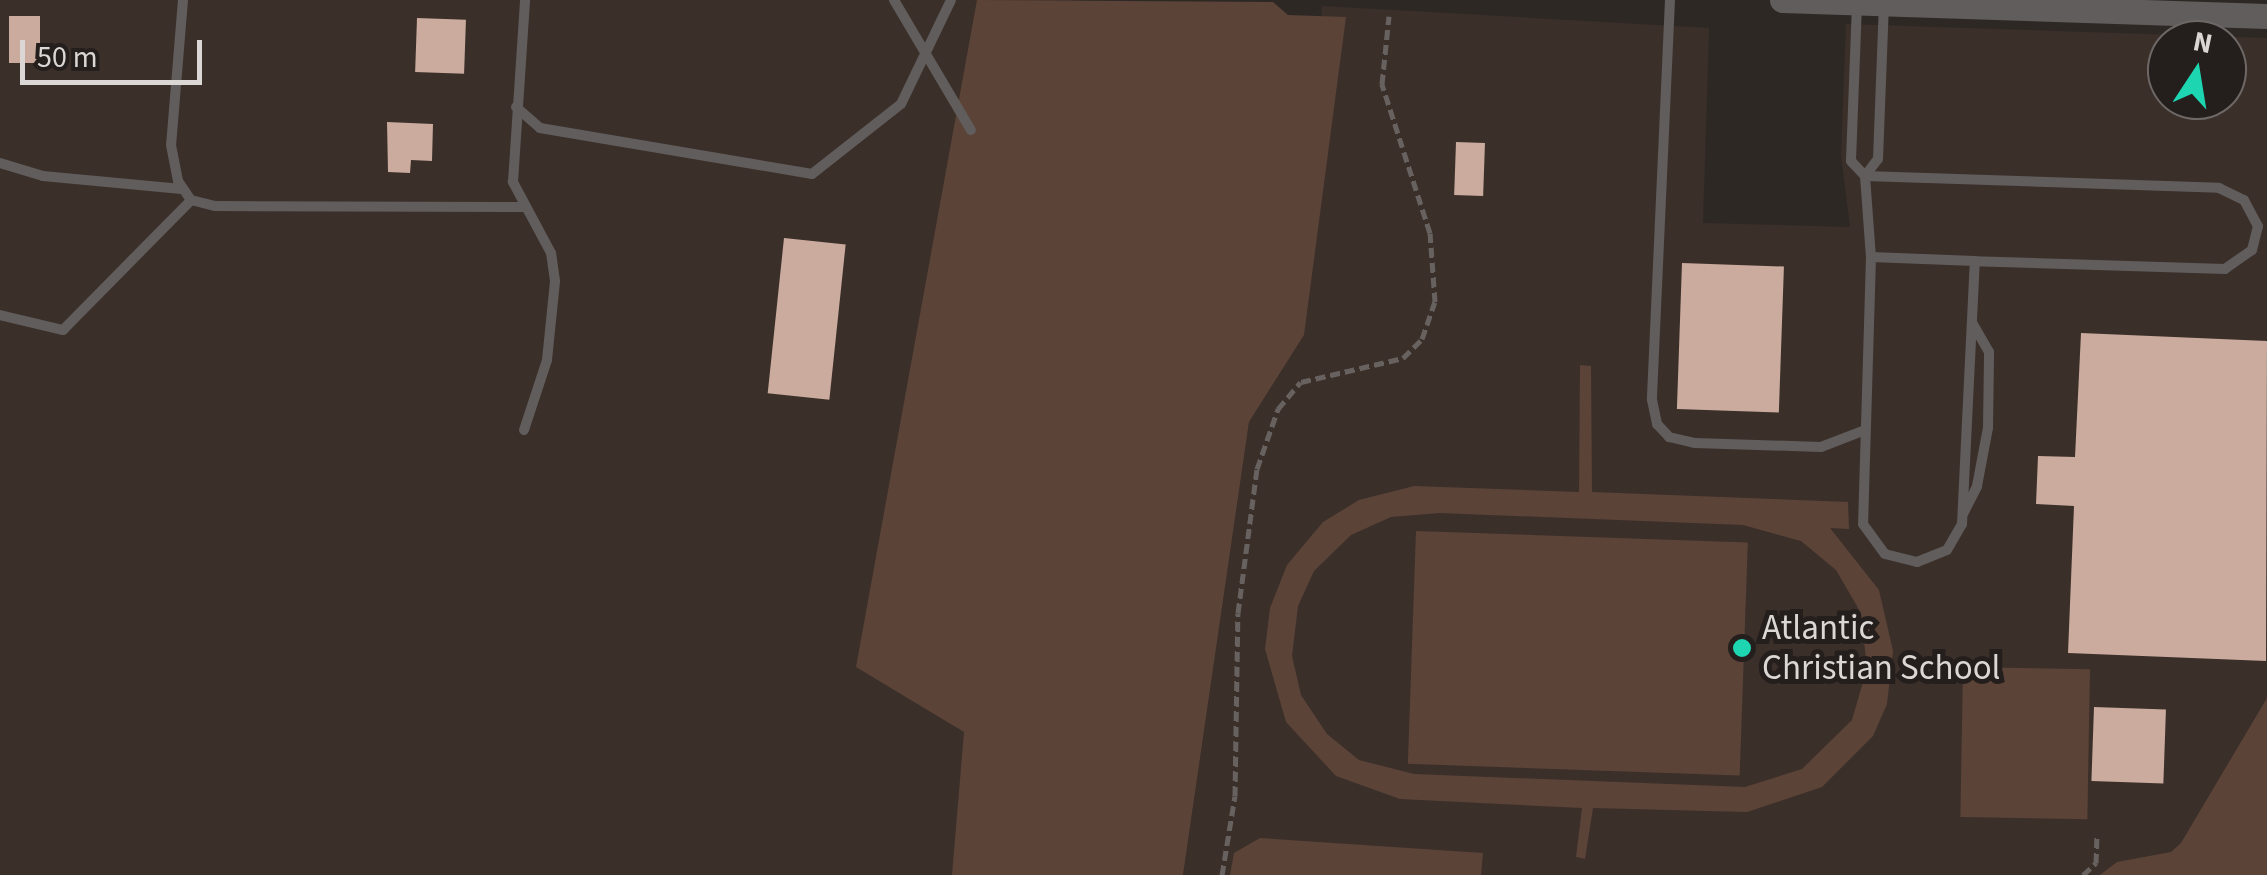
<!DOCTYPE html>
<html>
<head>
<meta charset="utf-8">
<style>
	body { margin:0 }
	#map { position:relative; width:2267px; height:875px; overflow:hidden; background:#2e2825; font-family:"Source Sans 3",sans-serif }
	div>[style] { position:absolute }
	.built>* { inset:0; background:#3b2f2a; transform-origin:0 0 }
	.green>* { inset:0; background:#5b4338; transform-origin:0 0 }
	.building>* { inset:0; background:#caab9d; transform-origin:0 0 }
	.path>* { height:5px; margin-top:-2.5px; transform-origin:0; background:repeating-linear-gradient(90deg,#67625f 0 10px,transparent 0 15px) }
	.service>* { height:10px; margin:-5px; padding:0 5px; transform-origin:5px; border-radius:5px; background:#605d5c }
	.tertiary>* { height:25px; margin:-12.5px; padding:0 12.5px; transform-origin:12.5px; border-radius:12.5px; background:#605d5c }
	.dots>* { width:28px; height:28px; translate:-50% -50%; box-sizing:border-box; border:5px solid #241e1c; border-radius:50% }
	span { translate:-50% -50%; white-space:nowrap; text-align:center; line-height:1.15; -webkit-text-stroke:10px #241e1c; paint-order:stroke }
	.poi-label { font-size:35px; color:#dbd7d5 }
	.left { translate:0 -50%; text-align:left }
	.north { position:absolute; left:2147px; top:20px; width:100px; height:100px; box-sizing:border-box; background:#241e1c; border:2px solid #6d6866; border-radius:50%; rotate:12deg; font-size:28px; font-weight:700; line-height:40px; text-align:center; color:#dbd7d5 }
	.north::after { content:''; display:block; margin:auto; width:35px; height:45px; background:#1ed5b1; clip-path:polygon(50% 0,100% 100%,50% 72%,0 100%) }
	.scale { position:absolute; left:20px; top:40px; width:182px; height:45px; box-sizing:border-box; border:5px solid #dbd7d5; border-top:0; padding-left:12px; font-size:30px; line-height:35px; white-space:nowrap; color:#dbd7d5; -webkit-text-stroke:8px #241e1c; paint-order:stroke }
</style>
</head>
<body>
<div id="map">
	<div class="built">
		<i style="left:0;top:0;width:1073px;height:875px"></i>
		<i style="clip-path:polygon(evenodd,1322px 6px,1709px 28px,1703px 223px,1850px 227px,1841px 155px,1846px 24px,2267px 38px,2267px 875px,1183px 875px,1249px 422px,1304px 335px,1322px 6px,2167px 40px,2227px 40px,2227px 100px,2167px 100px,2167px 40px)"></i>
	</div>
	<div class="green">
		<i style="clip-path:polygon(977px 0,1273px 2px,1288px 15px,1346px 17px,1304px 335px,1249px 422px,1183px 875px,952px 875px,964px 732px,856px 667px)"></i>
		<i style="clip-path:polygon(evenodd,1580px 365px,1591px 366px,1592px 492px,1848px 502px,1849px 529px,1830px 528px,1879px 590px,1893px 651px,1887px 704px,1873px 736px,1822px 787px,1747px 812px,1593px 808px,1585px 859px,1576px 857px,1582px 808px,1400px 799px,1336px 776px,1286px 722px,1265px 649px,1270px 608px,1287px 565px,1323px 522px,1359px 500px,1414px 486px,1579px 492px,1580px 365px,1440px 513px,1743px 525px,1801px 541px,1836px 570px,1861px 613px,1867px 668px,1852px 720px,1802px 769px,1745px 787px,1414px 774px,1359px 760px,1327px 734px,1301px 695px,1292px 656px,1298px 606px,1314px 571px,1351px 535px,1391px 517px,1440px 513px)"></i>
		<i style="left:1416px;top:531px;width:332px;height:233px;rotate:2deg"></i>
		<i style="left:1963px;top:667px;width:127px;height:150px;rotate:1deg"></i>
		<i style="clip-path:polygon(2267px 698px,2267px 875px,2100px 875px,2117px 862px,2171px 852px,2181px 843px)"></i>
		<i style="clip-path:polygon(1260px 838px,1483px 853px,1481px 875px,1230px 875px,1234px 853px)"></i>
	</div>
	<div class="building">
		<i style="left:9px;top:16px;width:31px;height:47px"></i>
		<i style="left:417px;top:18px;width:49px;height:54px;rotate:2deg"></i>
		<i style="clip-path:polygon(387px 122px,433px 124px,432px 161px,411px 160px,410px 173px,388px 172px)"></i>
		<i style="left:1456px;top:142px;width:29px;height:53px;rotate:2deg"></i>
		<i style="left:784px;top:238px;width:62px;height:156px;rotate:6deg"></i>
		<i style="left:1682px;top:263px;width:102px;height:146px;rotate:2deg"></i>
		<i style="clip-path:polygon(2081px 333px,2267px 341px,2266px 661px,2068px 653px,2074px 506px,2036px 504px,2038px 456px,2075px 457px)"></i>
		<i style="left:2094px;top:707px;width:72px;height:74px;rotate:2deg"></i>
	</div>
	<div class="path">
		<i style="left:1222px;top:875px;width:80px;rotate:-80.7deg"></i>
		<i style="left:1235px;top:796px;width:183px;rotate:-89.1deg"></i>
		<i style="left:1238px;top:613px;width:145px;rotate:-82.5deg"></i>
		<i style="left:1257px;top:469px;width:64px;rotate:-70.7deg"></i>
		<i style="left:1278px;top:409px;width:35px;rotate:-50deg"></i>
		<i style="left:1301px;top:382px;width:105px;rotate:-13.2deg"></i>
		<i style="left:1403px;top:358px;width:27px;rotate:-45deg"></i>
		<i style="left:1422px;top:339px;width:39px;rotate:-71deg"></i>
		<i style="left:1435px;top:302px;width:69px;rotate:-94.1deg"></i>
		<i style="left:1430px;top:233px;width:157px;rotate:-107.9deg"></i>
		<i style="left:1382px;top:84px;width:68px;rotate:-84.1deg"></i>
		<i style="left:2083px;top:875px;width:18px;rotate:-43deg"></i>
		<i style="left:2096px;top:863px;width:29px;rotate:-88deg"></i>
	</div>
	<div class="service">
		<i style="left:183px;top:0;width:145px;rotate:94.7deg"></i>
		<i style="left:171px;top:145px;width:37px;rotate:79deg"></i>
		<i style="left:178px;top:181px;width:23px;rotate:56deg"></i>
		<i style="left:191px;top:200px;width:25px;rotate:14deg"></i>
		<i style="left:215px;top:206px;width:310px;rotate:0.2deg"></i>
		<i style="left:894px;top:0;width:151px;rotate:59.4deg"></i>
		<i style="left:1670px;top:0;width:400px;rotate:92.6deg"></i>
		<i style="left:1652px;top:400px;width:25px;rotate:78deg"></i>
		<i style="left:1657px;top:424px;width:18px;rotate:47deg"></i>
		<i style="left:1669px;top:437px;width:27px;rotate:13deg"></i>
		<i style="left:1695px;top:443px;width:126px;rotate:1.8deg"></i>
		<i style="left:1821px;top:447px;width:47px;rotate:-21.1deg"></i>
		<i style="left:1857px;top:4px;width:157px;rotate:92.2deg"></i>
		<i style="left:1851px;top:161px;width:21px;rotate:47deg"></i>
		<i style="left:1865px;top:176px;width:81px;rotate:85.8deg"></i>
		<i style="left:1871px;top:257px;width:267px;rotate:91.7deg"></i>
		<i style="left:1863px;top:524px;width:37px;rotate:54deg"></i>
		<i style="left:1885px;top:554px;width:33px;rotate:14deg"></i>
		<i style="left:1917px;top:562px;width:32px;rotate:-22deg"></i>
		<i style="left:1947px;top:550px;width:30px;rotate:-60deg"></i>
		<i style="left:1962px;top:524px;width:263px;rotate:-87.2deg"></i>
		<i style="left:1975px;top:261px;width:104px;rotate:-177.8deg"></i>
		<i style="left:516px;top:107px;width:32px;rotate:41deg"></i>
		<i style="left:540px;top:128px;width:276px;rotate:9.6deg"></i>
		<i style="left:812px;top:174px;width:113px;rotate:-38.2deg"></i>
		<i style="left:901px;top:104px;width:115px;rotate:-64.3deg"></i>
		<i style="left:0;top:163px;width:45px;rotate:16.8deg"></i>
		<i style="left:43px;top:176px;width:139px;rotate:5.4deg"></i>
		<i style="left:1865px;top:176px;width:354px;rotate:1.9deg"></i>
		<i style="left:2219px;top:188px;width:28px;rotate:26deg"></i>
		<i style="left:2244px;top:200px;width:30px;rotate:62deg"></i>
		<i style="left:2258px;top:226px;width:25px;rotate:104deg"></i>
		<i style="left:2252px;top:250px;width:33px;rotate:145deg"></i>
		<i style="left:2225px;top:269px;width:250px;rotate:-178.2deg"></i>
		<i style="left:1865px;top:176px;width:21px;rotate:-53deg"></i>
		<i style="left:1878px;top:159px;width:156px;rotate:-87.8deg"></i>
		<i style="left:0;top:315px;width:65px;rotate:13.4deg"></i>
		<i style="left:63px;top:330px;width:182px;rotate:-45.4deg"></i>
		<i style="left:524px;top:430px;width:74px;rotate:-71.8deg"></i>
		<i style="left:547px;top:360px;width:79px;rotate:-84.2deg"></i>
		<i style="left:555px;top:281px;width:28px;rotate:-98deg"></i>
		<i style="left:551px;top:253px;width:81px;rotate:-118.2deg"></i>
		<i style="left:513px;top:182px;width:182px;rotate:-86.2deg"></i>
		<i style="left:1963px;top:514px;width:31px;rotate:-63deg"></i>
		<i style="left:1977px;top:486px;width:59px;rotate:-79.3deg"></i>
		<i style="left:1988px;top:428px;width:76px;rotate:-89.2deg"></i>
		<i style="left:1989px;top:352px;width:34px;rotate:-120deg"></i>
	</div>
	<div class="tertiary">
		<i style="left:1782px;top:0;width:485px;rotate:1.9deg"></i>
	</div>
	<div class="dots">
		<i style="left:1742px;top:648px;background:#1ed5b1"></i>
	</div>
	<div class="poi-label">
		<span class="left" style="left:1762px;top:648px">Atlantic<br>Christian School</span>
	</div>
	<div class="north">N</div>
	<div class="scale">50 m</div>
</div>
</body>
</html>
